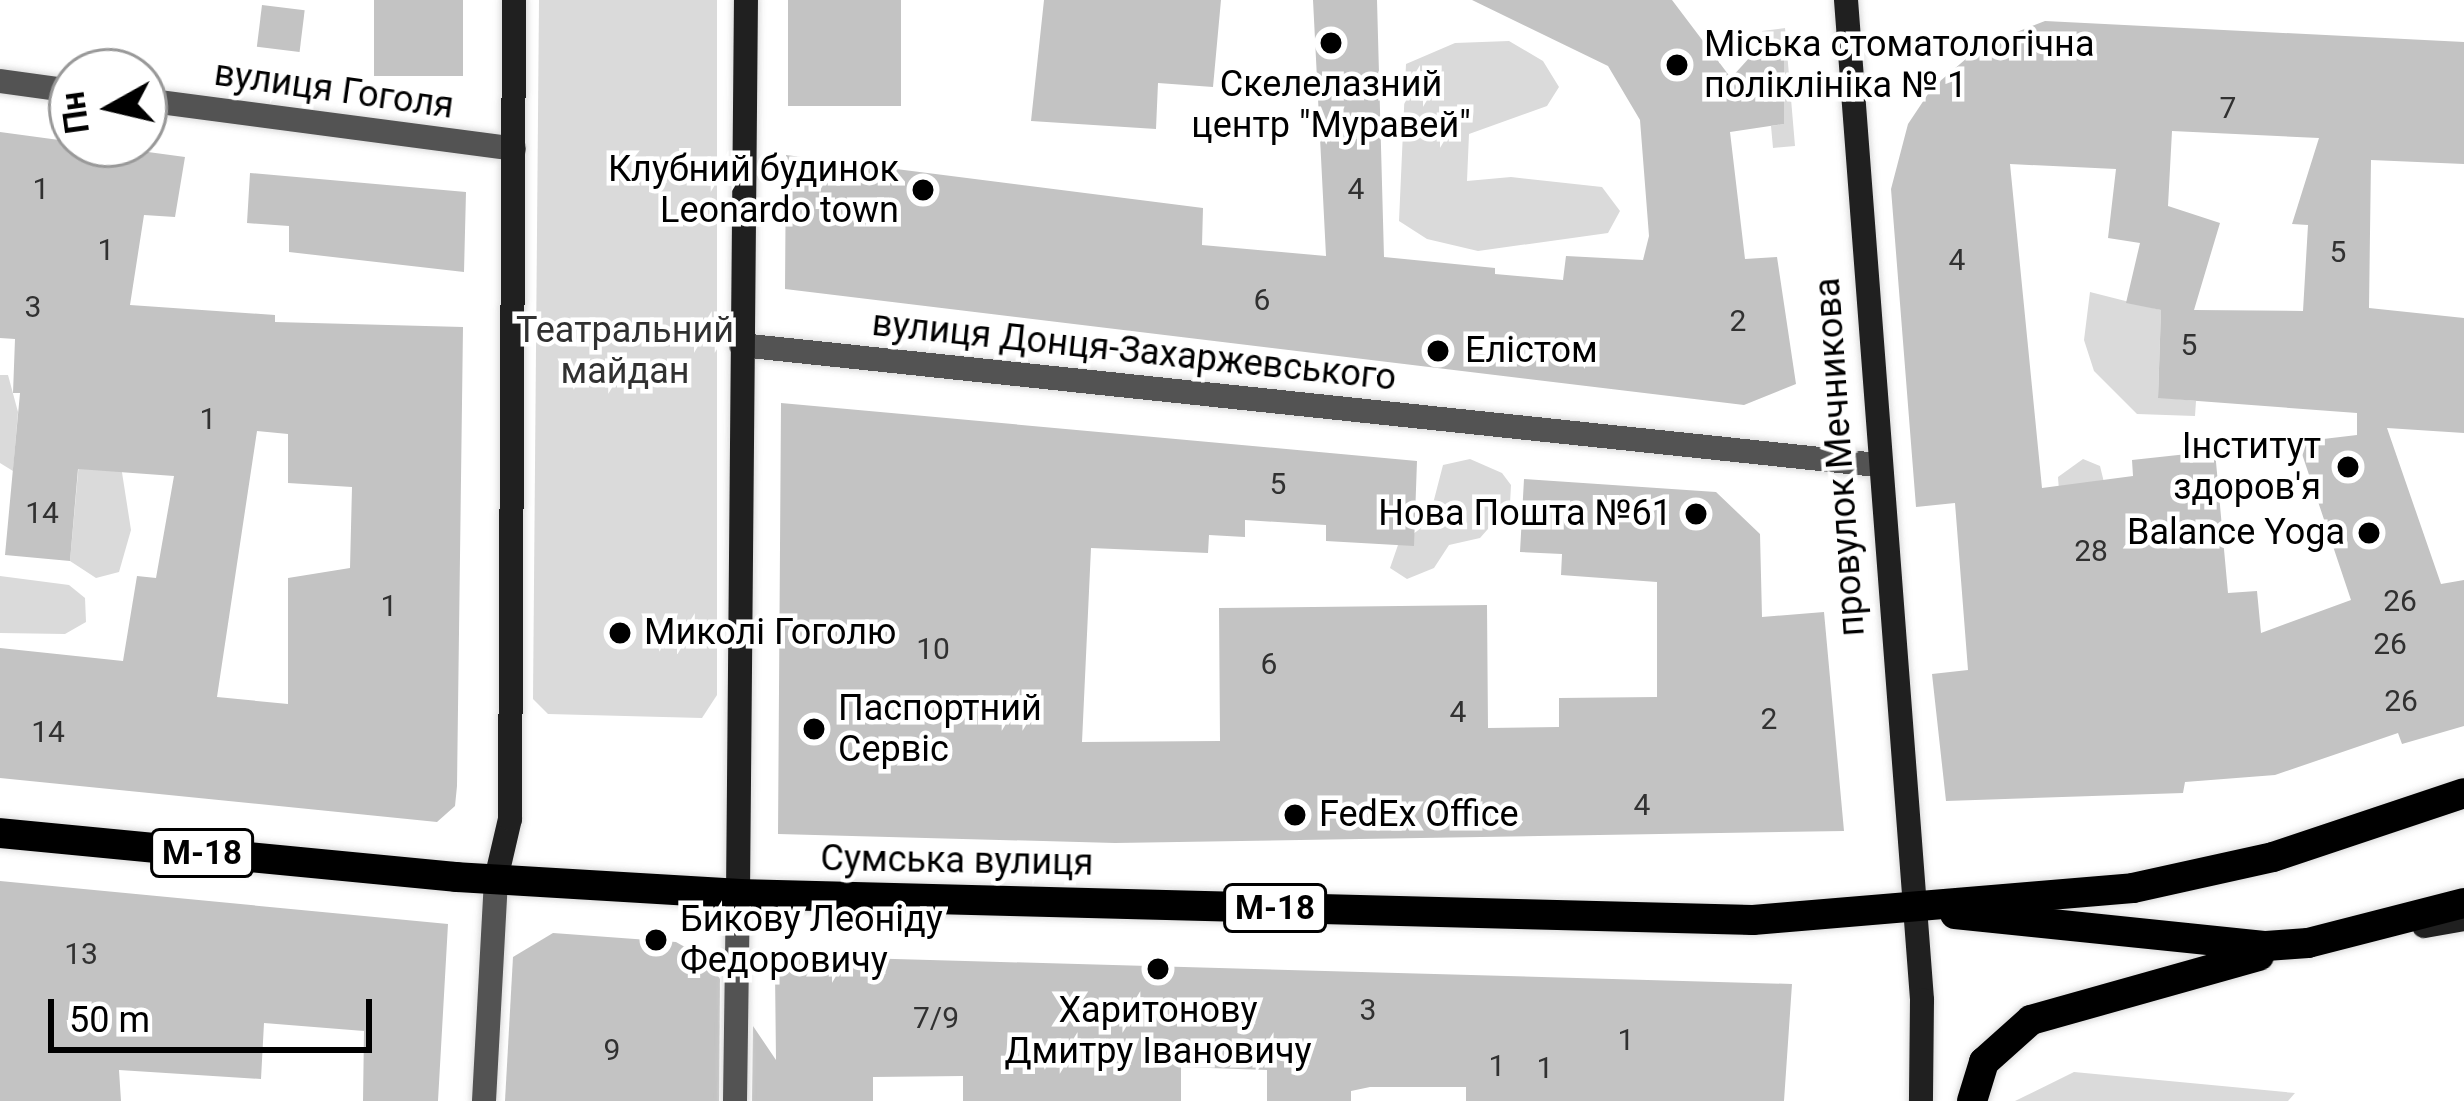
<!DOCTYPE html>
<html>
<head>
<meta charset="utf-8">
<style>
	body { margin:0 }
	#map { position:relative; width:2464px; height:1101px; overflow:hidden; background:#fff; font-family:Roboto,sans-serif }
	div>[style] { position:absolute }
	.green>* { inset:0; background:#dadada }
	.building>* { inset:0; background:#c3c3c3; transform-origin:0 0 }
	.roads { filter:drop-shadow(0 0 3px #dbdbdb) drop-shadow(0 0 3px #dbdbdb) }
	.street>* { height:24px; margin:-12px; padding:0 12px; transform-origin:12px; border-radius:12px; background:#535353 }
	.secondary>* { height:24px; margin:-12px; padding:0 12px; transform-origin:12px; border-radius:12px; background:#202020 }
	.primary>* { height:30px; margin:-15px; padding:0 15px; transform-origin:15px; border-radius:15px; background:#000 }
	.dots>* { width:33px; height:33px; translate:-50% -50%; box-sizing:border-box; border:6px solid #fff; border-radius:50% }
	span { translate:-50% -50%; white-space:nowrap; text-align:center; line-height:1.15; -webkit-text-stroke:9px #fff; paint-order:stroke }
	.number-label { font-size:30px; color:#313131 }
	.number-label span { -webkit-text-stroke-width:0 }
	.shield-label span { padding:3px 9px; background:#fff; border:3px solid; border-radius:9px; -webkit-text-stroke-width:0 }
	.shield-label { font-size:33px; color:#000; font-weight:700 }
	.poi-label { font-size:36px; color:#000 }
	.left { translate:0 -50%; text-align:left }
	.right { translate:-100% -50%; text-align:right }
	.street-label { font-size:36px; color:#000 }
	.park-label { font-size:36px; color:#313131 }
	.north { position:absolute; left:48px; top:48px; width:120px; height:120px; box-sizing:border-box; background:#fff; border:3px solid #999; border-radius:50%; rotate:262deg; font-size:33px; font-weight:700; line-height:48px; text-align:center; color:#000 }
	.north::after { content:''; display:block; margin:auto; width:42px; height:54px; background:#000; clip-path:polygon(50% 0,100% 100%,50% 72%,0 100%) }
	.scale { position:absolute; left:48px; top:999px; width:324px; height:54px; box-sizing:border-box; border:6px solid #000; border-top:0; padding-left:15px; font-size:36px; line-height:42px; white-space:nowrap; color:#000; -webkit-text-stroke:9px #fff; paint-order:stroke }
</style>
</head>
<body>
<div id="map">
	<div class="green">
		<i style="clip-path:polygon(539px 0,717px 0,717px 695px,702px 718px,548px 714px,533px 699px)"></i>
		<i style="clip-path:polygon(1785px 28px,1795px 146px,1773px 148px,1771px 126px,1784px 124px,1784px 52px,1764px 46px,1762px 31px)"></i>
		<i style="clip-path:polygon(1509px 41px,1543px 61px,1559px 87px,1547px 106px,1469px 134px,1467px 181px,1511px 177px,1602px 187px,1620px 211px,1608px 233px,1478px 251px,1427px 239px,1399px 221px,1406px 64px,1455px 43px)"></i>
		<i style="clip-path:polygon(2090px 292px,2161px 310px,2158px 397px,2196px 401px,2195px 416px,2137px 414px,2094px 371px,2084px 340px)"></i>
		<i style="clip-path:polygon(0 375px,8px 375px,18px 412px,13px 471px,0 463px)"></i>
		<i style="clip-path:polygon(83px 418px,118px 447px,131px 530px,119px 572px,96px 578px,70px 561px)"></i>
		<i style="clip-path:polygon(1470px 459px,1502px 473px,1511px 485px,1510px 504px,1480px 538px,1449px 545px,1434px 568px,1407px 579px,1390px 568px,1398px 545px,1428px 523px,1443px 465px)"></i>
		<i style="clip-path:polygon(2083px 459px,2100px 466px,2108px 499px,2060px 506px,2058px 477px)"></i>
		<i style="clip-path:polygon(0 576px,69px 585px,85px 598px,86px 622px,65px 634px,0 633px)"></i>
		<i style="clip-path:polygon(2074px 1072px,2295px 1093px,2288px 1101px,2015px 1101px)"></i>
	</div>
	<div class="building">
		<i style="left:374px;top:0;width:89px;height:76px"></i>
		<i style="left:788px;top:0;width:113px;height:106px"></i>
		<i style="clip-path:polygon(1044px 0,1221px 0,1213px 87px,1158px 83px,1156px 129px,1031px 121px)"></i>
		<i style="clip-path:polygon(1313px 0,1377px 0,1384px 257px,1495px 268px,1495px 274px,1563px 280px,1566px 256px,1643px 260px,1649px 236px,1640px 120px,1608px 66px,1472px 0,1672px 0,1731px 78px,1760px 46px,1784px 45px,1784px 124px,1730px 132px,1745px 259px,1777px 257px,1796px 384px,1744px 405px,785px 289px,786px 155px,1203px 208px,1202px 245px,1326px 256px)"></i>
		<i style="left:262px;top:5px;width:43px;height:42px;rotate:7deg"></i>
		<i style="clip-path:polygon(evenodd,2045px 21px,2464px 42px,2464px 164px,2371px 160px,2369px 308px,2464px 318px,2464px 433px,2387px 428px,2441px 584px,2464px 580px,2464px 726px,2402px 744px,2398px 733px,2275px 775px,2185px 782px,2183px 793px,1946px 801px,1932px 674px,1968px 670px,1955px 503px,1916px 507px,1891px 189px,1908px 124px,1932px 88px,1981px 46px,2045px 21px,2172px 131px,2319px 138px,2292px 224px,2308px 225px,2303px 311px,2194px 310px,2220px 223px,2168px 206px,2172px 131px,2045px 21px,2010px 164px,2116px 169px,2108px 238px,2140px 243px,2126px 303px,2161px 310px,2158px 398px,2357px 413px,2357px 435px,2298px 442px,2351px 600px,2261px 633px,2257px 591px,2228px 593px,2215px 451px,2132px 460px,2133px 476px,2042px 488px,2010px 164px)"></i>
		<i style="clip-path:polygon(evenodd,0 132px,185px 157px,175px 217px,144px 215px,130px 305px,275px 315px,275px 322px,463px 327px,457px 786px,455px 806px,437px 822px,0 778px,0 648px,123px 661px,137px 576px,156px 578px,174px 476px,78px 469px,70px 561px,5px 555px,20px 393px,13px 393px,15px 339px,0 338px,0 132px,257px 431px,288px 434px,288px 483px,352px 487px,350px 568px,288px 578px,288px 704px,217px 697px,257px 431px)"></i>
		<i style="clip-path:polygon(250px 173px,466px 192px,464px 272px,289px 252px,289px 226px,247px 223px)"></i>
		<i style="clip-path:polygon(781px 403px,1417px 461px,1414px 546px,1326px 541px,1326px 525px,1245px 520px,1245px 537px,1209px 535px,1208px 553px,1091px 548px,1082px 742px,1220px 741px,1219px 608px,1487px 605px,1488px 728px,1559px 727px,1559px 698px,1657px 697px,1657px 582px,1561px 575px,1562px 554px,1520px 552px,1524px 479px,1716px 492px,1760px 534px,1762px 617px,1824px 612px,1844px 831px,1115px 843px,778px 834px)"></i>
		<i style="clip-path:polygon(0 881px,448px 924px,438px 1101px,363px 1101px,364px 1031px,264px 1023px,261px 1079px,119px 1070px,121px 1101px,0 1101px)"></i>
		<i style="clip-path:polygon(553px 933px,676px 942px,706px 959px,720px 979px,719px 1101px,505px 1101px,513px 957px)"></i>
		<i style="clip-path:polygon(789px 956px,1792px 984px,1784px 1101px,1466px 1101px,1466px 1087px,1370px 1087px,1351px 1091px,1351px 1101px,1267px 1101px,1267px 1070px,1181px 1067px,1181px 1101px,963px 1101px,963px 1076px,873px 1077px,873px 1101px,752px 1101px,753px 1026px,776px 1060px,775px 973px)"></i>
	</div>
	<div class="roads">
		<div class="street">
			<i style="left:0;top:81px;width:73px;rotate:7.9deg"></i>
			<i style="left:144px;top:100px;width:373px;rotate:7.5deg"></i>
			<i style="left:741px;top:345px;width:1142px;rotate:6.03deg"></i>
			<i style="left:484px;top:1101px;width:222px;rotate:-86.9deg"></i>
			<i style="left:735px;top:1101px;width:207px;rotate:-89.2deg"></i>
		</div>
		<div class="secondary">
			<i style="left:1846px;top:0;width:1003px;rotate:85.65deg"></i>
			<i style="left:1922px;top:1000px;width:101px;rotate:90.6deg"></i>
			<i style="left:496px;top:879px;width:62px;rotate:-76.9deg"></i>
			<i style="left:510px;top:819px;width:819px;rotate:-89.72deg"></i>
			<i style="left:738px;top:894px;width:894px;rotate:-89.49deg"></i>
			<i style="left:2424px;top:926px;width:41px;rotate:-9.9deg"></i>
		</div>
		<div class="primary">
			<i style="left:0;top:833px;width:458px;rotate:5.5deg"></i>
			<i style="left:456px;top:877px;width:283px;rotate:3.4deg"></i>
			<i style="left:738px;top:894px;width:1015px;rotate:1.47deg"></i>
			<i style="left:1753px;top:920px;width:381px;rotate:-4.8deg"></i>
			<i style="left:2133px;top:888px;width:143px;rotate:-12.5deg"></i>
			<i style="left:2273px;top:857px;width:201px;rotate:-18.5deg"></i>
			<i style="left:1955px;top:914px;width:313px;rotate:5.9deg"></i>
			<i style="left:2266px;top:946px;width:42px;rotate:-4.1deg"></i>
			<i style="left:2308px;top:943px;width:161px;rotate:-14.4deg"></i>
			<i style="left:1972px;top:1101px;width:41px;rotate:-72.9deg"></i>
			<i style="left:1984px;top:1062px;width:63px;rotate:-41.8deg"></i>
			<i style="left:2031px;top:1020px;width:237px;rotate:-15.7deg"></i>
		</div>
	</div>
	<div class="dots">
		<i style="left:1331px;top:43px;background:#000"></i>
		<i style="left:1677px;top:65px;background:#000"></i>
		<i style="left:923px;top:190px;background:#000"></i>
		<i style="left:1438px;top:351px;background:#000"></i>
		<i style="left:2348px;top:467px;background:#000"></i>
		<i style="left:1696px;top:514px;background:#000"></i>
		<i style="left:2369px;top:533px;background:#000"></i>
		<i style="left:620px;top:633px;background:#000"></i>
		<i style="left:814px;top:729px;background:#000"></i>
		<i style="left:1295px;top:815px;background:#000"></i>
		<i style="left:656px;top:940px;background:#000"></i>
		<i style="left:1158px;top:969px;background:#000"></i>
	</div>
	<div class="number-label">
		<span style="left:2228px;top:108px">7</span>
		<span style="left:41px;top:189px">1</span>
		<span style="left:1356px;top:189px">4</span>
		<span style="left:106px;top:250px">1</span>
		<span style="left:2338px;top:252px">5</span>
		<span style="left:1957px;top:260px">4</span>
		<span style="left:1262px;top:300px">6</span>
		<span style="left:33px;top:307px">3</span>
		<span style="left:1738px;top:321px">2</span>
		<span style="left:2189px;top:345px">5</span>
		<span style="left:208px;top:419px">1</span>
		<span style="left:1278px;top:484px">5</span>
		<span style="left:42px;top:513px">14</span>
		<span style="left:2091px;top:551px">28</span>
		<span style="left:2400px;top:601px">26</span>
		<span style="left:389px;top:606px">1</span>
		<span style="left:2390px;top:644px">26</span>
		<span style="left:933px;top:649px">10</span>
		<span style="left:1269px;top:664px">6</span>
		<span style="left:2401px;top:701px">26</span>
		<span style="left:1458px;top:712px">4</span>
		<span style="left:1769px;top:719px">2</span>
		<span style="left:48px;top:732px">14</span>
		<span style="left:1642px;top:805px">4</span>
		<span style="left:81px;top:954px">13</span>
		<span style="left:1368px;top:1010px">3</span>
		<span style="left:936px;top:1018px">7/9</span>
		<span style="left:1626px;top:1040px">1</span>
		<span style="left:612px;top:1050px">9</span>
		<span style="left:1497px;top:1066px">1</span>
		<span style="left:1545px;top:1068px">1</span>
	</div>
	<div class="shield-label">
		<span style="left:202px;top:853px">М-18</span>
		<span style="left:1275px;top:908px">М-18</span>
	</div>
	<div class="poi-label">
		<span class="left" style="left:1704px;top:65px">Міська стоматологічна<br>поліклініка № 1</span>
		<span style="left:1331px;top:105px">Скелелазний<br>центр "Муравей"</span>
		<span class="right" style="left:899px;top:190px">Клубний будинок<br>Leonardo town</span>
		<span class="left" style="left:1465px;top:351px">Елістом</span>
		<span class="right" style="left:2321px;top:467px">Інститут<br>здоров'я</span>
		<span class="right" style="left:1672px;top:514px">Нова Пошта №61</span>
		<span class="right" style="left:2345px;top:533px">Balance Yoga</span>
		<span class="left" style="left:644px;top:633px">Миколі Гоголю</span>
		<span class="left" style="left:838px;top:729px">Паспортний<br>Сервіс</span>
		<span class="left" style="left:1319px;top:815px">FedEx Office</span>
		<span class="left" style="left:680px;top:940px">Бикову Леоніду<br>Федоровичу</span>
		<span style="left:1158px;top:1031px">Харитонову<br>Дмитру Івановичу</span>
	</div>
	<div class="street-label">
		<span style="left:334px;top:90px;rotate:8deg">вулиця Гоголя</span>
		<span style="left:1134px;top:351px;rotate:6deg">вулиця Донця-Захаржевського</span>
		<span style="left:1840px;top:457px;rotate:-94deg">провулок Мечникова</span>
		<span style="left:957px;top:861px;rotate:1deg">Сумська вулиця</span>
	</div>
	<div class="park-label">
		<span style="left:625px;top:351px">Театральний<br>майдан</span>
	</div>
	<div class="north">Пн</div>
	<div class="scale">50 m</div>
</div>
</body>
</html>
